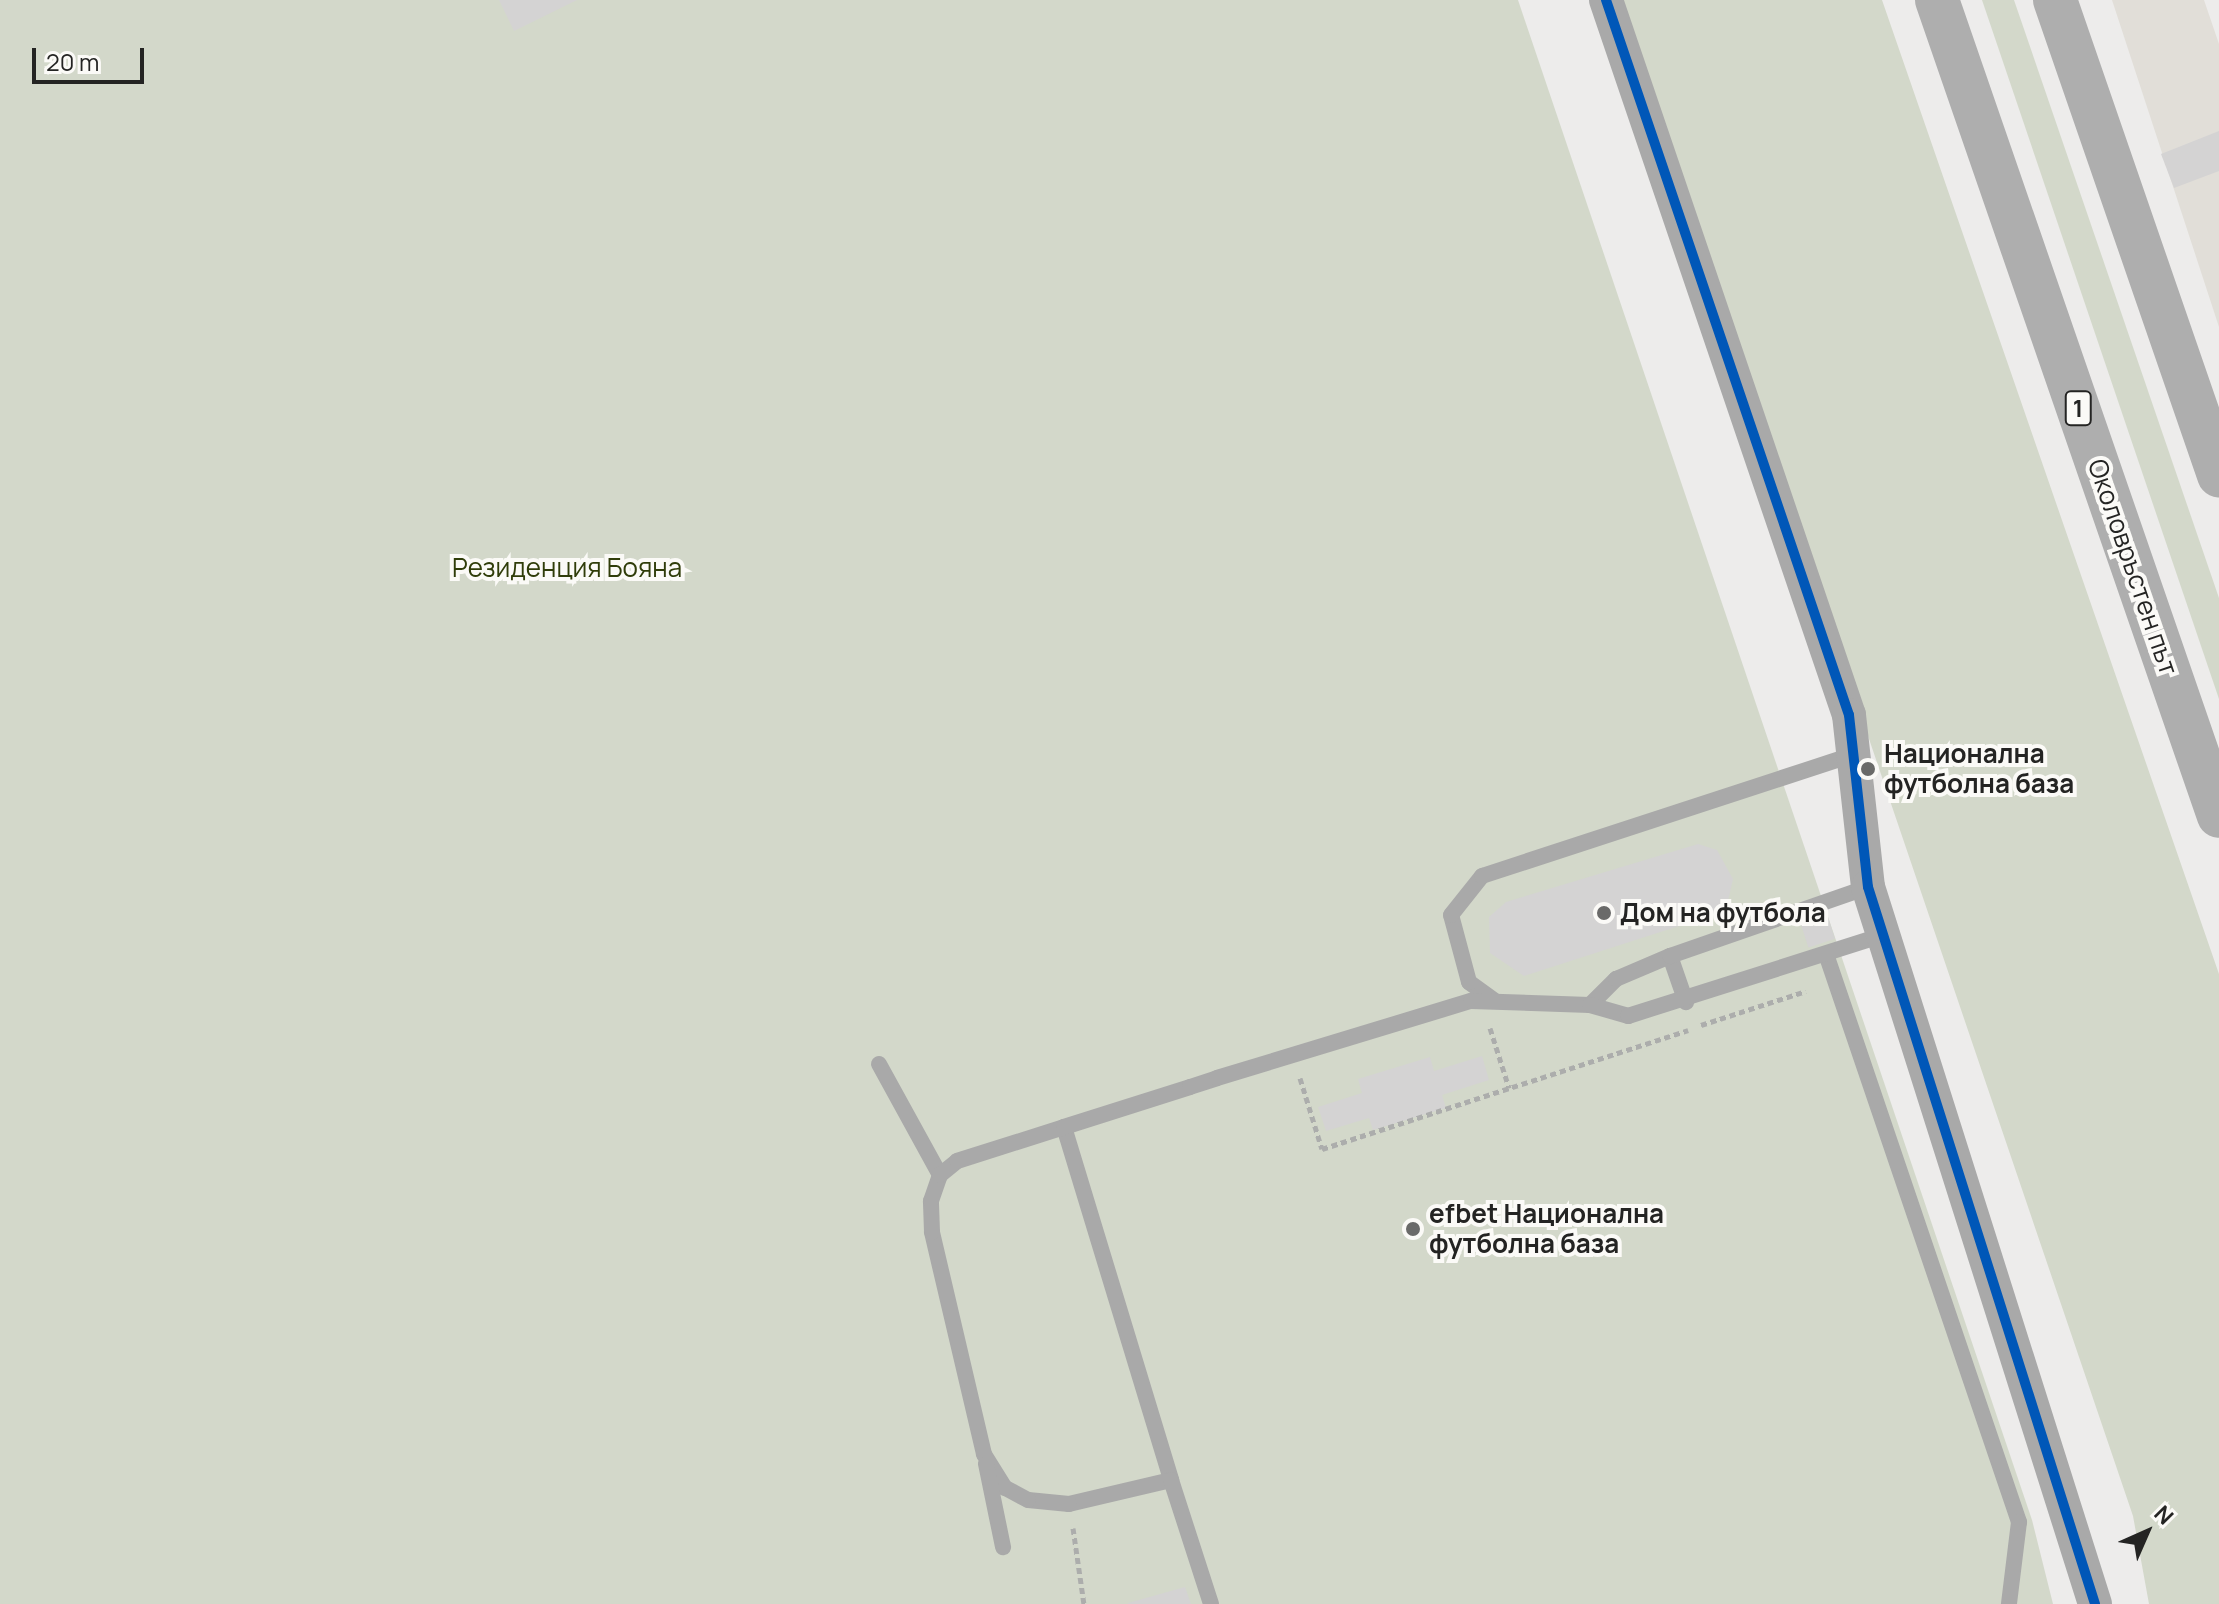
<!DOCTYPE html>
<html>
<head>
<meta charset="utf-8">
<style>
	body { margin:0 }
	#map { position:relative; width:2219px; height:1604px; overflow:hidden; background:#edeceb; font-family:Manrope,sans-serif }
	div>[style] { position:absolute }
	.built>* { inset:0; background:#e1ded8 }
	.green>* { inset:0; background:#d3d8ca }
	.building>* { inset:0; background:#d4d3d3; transform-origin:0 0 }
	.path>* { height:5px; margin-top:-2.5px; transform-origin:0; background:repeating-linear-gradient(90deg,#acadac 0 6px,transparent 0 10px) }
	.service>* { height:16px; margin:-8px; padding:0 8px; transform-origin:8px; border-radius:8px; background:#a9a9a9 }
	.minor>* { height:34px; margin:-17px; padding:0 17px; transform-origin:17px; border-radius:17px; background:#a9a9a9 }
	.trunk>* { height:44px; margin:-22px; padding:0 22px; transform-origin:22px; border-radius:22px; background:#aeaeae }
	.cycleway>* { height:10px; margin:-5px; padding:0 5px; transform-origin:5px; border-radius:5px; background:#0057b8 }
	.dots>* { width:22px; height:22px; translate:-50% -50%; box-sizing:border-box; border:4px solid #fbfaf7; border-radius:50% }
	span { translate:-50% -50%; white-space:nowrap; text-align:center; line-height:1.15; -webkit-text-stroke:8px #fbfaf7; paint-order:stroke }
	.shield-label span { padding:2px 6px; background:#fbfaf7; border:2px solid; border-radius:6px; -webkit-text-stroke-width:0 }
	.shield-label { font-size:24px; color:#242423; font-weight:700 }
	.street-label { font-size:26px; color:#242423 }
	.park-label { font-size:26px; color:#303d0a }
	.poi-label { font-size:26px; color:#242423; font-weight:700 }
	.left { translate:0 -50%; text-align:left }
	.north { position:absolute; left:2107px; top:1492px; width:80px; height:80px; -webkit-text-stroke:6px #fbfaf7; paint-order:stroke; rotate:45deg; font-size:22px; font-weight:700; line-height:32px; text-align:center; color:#242423 }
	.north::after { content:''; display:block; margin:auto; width:28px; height:36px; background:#242423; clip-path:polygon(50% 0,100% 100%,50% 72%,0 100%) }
	.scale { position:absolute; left:32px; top:48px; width:112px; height:36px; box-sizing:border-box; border:4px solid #242423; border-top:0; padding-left:10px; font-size:24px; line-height:28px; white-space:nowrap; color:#242423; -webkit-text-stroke:6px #fbfaf7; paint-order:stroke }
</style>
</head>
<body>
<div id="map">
	<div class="built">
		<i style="clip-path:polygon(2112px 0,2204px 0,2219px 44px,2219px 327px)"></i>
	</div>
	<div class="green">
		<i style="clip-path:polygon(0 0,1518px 0,2032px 1520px,2053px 1604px,0 1604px)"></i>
		<i style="clip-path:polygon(1618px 0,1882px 0,2219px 974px,2219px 1604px,2149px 1604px,2133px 1516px)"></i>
		<i style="clip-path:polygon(1982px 0,2014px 0,2219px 598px,2219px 699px)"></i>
	</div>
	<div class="building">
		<i style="clip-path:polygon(499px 0,577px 0,514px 31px)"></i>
		<i style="clip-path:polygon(2219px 131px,2219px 171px,2174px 188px,2161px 154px)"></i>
		<i style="clip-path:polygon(1698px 844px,1717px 850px,1733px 879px,1728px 901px,1710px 916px,1524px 976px,1490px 953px,1489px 917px,1506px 902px)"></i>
		<i style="left:1827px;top:914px;width:26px;height:28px;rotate:72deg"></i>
		<i style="clip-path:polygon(1482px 1056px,1489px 1080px,1442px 1095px,1446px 1108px,1373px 1130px,1369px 1118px,1326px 1131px,1318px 1107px,1362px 1093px,1358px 1079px,1430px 1057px,1434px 1071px)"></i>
		<i style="clip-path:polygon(1185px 1587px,1191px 1604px,1128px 1604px,1128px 1603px)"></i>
	</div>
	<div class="path">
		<i style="left:1701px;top:1025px;width:110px;rotate:-17.9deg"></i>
		<i style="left:1490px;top:1028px;width:63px;rotate:72.4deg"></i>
		<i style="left:1300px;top:1078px;width:74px;rotate:72.8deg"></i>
		<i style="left:1322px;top:1149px;width:385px;rotate:-18deg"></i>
		<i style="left:1073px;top:1528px;width:77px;rotate:81.8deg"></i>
	</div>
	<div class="service">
		<i style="left:1826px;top:954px;width:600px;rotate:71.23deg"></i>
		<i style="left:2019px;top:1522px;width:83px;rotate:97deg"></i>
		<i style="left:1670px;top:956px;width:49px;rotate:70.8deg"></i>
		<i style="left:1495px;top:1001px;width:32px;rotate:-144deg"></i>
		<i style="left:1469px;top:982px;width:69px;rotate:-105deg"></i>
		<i style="left:1451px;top:915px;width:50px;rotate:-51.5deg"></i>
		<i style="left:1482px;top:876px;width:392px;rotate:-18.1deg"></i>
		<i style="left:1590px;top:1005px;width:37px;rotate:-45deg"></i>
		<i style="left:1616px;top:979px;width:59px;rotate:-23.1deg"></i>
		<i style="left:1670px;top:956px;width:210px;rotate:-19.2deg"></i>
		<i style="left:879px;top:1064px;width:127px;rotate:61.2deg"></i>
		<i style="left:1064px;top:1127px;width:369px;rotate:73.1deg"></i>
		<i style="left:1171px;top:1480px;width:105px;rotate:166.8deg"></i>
		<i style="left:1069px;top:1504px;width:41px;rotate:-174.4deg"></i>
		<i style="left:1028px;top:1500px;width:26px;rotate:-152deg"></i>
		<i style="left:1005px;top:1488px;width:40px;rotate:-122deg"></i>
		<i style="left:984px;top:1454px;width:228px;rotate:-103.2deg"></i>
		<i style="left:932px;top:1232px;width:31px;rotate:-92deg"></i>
		<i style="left:931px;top:1201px;width:28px;rotate:-71deg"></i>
		<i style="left:940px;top:1175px;width:22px;rotate:-39deg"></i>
		<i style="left:957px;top:1161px;width:112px;rotate:-17.6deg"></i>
		<i style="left:1064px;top:1127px;width:132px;rotate:-17.6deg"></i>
		<i style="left:1190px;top:1087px;width:28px;rotate:-18deg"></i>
		<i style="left:1217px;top:1078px;width:265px;rotate:-16.9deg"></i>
		<i style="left:1471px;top:1001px;width:119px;rotate:1.9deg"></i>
		<i style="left:1590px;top:1005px;width:40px;rotate:16deg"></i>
		<i style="left:1628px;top:1016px;width:268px;rotate:-17.6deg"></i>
		<i style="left:986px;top:1464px;width:85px;rotate:78.4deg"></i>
		<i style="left:1171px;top:1480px;width:130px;rotate:72.1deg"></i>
	</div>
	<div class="minor">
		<i style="left:1606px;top:0;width:755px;rotate:71.23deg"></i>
		<i style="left:1849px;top:715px;width:173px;rotate:83.7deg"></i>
		<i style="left:1868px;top:887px;width:752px;rotate:72.43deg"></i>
	</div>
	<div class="trunk">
		<i style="left:1937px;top:0;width:863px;rotate:70.94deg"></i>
		<i style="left:2055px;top:0;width:503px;rotate:70.95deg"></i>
	</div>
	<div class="cycleway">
		<i style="left:1606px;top:0;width:755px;rotate:71.23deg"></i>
		<i style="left:1849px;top:715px;width:173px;rotate:83.7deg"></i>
		<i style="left:1868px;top:887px;width:752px;rotate:72.43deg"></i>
	</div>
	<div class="dots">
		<i style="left:1868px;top:769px;background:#6a6a69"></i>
		<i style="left:1604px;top:913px;background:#6a6a69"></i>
		<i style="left:1413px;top:1229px;background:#6a6a69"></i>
	</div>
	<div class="shield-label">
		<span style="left:2078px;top:408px">1</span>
	</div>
	<div class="street-label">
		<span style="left:2133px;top:567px;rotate:71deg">Околовръстен път</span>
	</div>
	<div class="park-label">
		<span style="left:567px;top:568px">Резиденция Бояна</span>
	</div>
	<div class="poi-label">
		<span class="left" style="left:1884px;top:769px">Национална<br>футболна база</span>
		<span class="left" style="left:1620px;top:913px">Дом на футбола</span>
		<span class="left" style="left:1429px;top:1229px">efbet Национална<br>футболна база</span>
	</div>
	<div class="north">N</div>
	<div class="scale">20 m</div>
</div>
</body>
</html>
